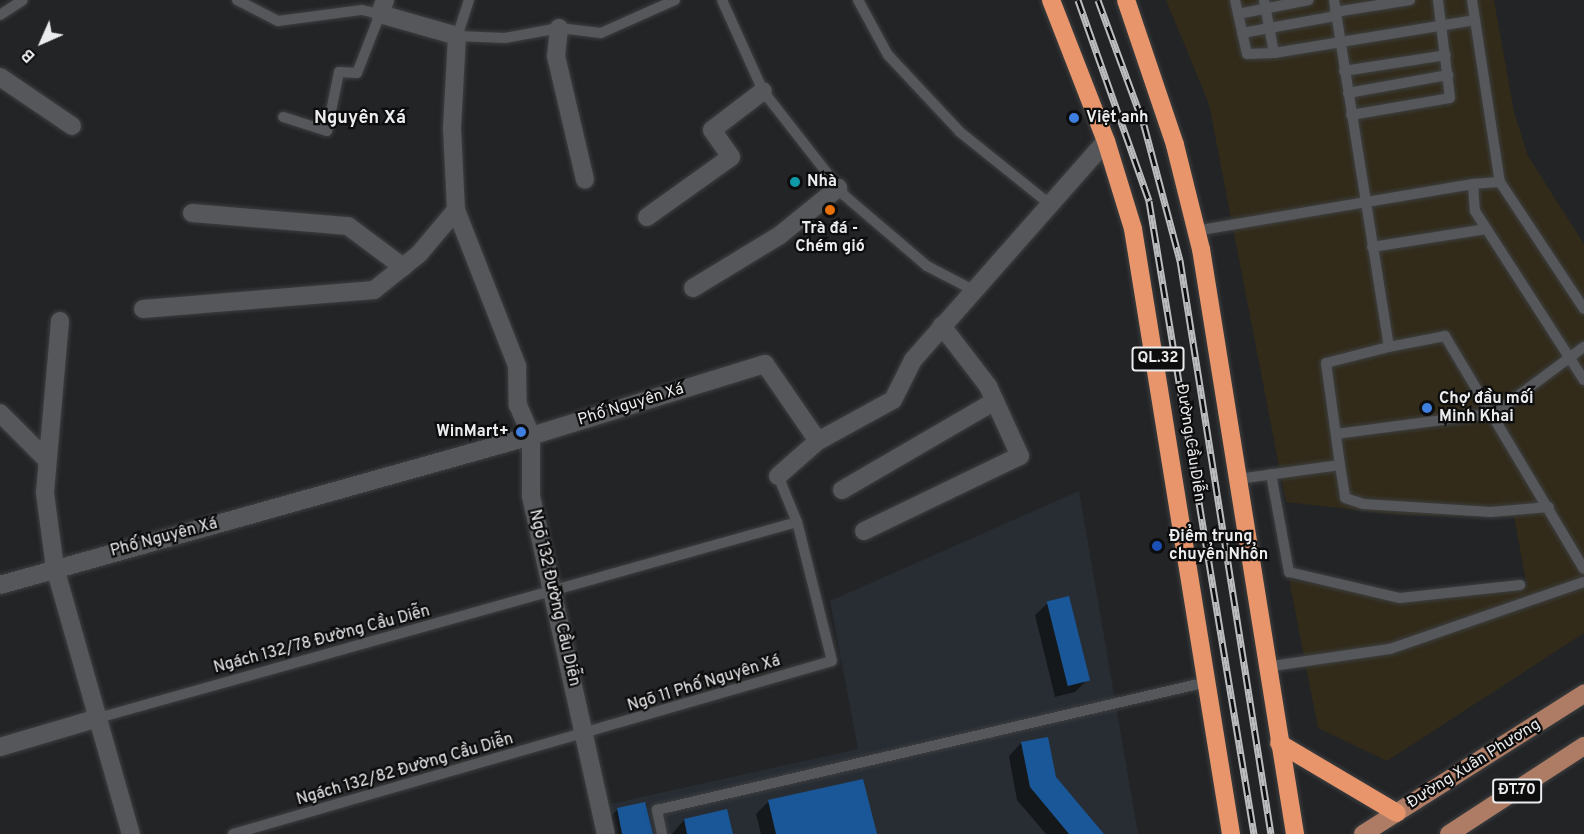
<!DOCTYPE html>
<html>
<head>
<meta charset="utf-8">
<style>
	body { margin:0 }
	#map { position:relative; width:1584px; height:834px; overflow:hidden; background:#232426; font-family:Overpass,sans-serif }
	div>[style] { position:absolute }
	.commercial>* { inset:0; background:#322b1a }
	.built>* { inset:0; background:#282d34 }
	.shadow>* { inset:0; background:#0007 }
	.building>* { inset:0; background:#195798; transform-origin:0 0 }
	.roads { filter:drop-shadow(0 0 2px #3d3f40) drop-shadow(0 0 2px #3d3f40) }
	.lane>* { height:10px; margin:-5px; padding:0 5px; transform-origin:5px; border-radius:5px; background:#56575a }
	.street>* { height:18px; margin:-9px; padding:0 9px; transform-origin:9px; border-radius:9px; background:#56575a }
	.primary>* { height:18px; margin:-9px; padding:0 9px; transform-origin:9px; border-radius:9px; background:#ae7c65 }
	.highway>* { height:18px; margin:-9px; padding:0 9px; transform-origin:9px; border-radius:9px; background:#e8956c }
	.rail>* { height:7px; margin-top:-3.5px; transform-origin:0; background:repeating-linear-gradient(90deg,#0d0d0e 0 14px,#bcbdbf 0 28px); box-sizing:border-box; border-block:2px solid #bcbdbf }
	.dots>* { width:16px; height:16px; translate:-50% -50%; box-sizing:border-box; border:3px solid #0d0d0e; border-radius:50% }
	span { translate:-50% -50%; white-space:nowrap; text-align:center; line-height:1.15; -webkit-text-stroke:4.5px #0d0d0e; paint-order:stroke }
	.shield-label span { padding:2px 4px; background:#0d0d0e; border:2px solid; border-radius:4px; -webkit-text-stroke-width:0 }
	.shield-label { font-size:15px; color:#ebecee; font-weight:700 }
	.poi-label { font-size:16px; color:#ebecee; font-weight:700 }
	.left { translate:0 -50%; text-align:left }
	.right { translate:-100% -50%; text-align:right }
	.street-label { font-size:16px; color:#ebecee }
	.neighbourhood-label { font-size:18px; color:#ebecee; font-weight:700 }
	.north { position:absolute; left:12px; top:12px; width:60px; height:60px; -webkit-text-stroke:4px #0d0d0e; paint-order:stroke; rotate:225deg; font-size:16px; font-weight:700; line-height:24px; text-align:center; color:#ebecee }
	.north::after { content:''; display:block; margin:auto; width:21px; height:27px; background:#ebecee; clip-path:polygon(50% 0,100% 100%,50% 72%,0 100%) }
</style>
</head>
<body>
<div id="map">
	<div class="commercial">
		<i style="clip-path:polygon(1166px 0,1494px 0,1514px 112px,1528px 156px,1584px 244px,1584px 633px,1387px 761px,1318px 728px,1289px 579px,1409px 602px,1527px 586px,1514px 517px,1400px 515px,1286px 502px,1209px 104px)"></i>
	</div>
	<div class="built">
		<i style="clip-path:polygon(1079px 491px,1138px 834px,617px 834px,611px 804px,858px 749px,830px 601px)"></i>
	</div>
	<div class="shadow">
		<i style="clip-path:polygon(1048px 603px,1088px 679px,1075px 692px,1055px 697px,1035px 615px)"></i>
		<i style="clip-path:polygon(1047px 738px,1055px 778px,1102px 834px,1046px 834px,1017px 800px,1009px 756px,1021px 743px)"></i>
		<i style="clip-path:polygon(769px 801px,876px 834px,761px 834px,756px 814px)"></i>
		<i style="clip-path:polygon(617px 810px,651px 834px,607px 834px,605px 822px)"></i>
		<i style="clip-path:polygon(684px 820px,731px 834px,672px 834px)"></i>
	</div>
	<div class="building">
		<i style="left:1069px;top:596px;width:87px;height:23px;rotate:76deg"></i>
		<i style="clip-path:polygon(1048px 737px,1056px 777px,1104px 834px,1069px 834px,1030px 787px,1021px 742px)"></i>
		<i style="clip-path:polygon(863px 779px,877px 834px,776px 834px,768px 800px)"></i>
		<i style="clip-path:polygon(645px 802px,653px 834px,622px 834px,617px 808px)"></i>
		<i style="clip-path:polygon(727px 809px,733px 834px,687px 834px,684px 819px)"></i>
	</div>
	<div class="roads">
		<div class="lane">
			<i style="left:237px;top:0;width:46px;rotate:27.1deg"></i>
			<i style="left:278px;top:21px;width:85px;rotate:-7.5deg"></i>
			<i style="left:362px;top:10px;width:18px;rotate:13deg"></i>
			<i style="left:380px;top:14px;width:63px;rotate:111.3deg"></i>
			<i style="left:357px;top:73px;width:18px;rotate:-177deg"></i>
			<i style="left:339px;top:72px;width:60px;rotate:101.5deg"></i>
			<i style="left:327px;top:131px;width:46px;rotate:-162.3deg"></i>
			<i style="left:469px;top:0;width:38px;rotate:108deg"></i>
			<i style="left:457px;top:36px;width:48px;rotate:2.4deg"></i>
			<i style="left:505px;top:38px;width:55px;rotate:-10.5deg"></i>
			<i style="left:559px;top:28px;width:42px;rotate:6.8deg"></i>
			<i style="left:601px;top:33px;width:81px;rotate:-24deg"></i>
			<i style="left:722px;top:0;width:100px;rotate:65.7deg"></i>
			<i style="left:763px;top:91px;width:133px;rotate:52deg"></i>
			<i style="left:845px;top:196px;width:108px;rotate:40.5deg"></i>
			<i style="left:927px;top:266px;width:54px;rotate:27.5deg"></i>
			<i style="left:858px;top:0;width:63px;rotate:61.4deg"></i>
			<i style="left:888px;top:55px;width:105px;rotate:46.9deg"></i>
			<i style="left:960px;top:132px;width:112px;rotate:38.8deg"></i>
			<i style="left:1235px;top:0;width:55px;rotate:77.5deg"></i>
			<i style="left:1247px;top:54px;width:27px;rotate:-2deg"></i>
			<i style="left:1264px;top:0;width:54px;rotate:79.3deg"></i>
			<i style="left:1274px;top:53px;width:204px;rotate:-9.3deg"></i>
			<i style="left:1334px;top:0;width:351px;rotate:81deg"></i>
			<i style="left:1389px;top:347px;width:57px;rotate:-11.1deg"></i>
			<i style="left:1445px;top:336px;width:271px;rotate:59.2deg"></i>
			<i style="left:1472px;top:0;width:184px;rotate:81.3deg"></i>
			<i style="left:1500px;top:182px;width:27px;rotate:176deg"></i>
			<i style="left:1473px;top:184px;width:27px;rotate:86deg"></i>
			<i style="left:1475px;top:211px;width:201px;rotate:57.2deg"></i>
			<i style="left:1335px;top:12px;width:76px;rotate:-9.1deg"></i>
			<i style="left:1238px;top:14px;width:72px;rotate:-11.2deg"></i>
			<i style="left:0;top:15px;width:27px;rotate:-33deg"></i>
			<i style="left:1242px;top:33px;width:96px;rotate:-10.3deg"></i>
			<i style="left:1344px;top:71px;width:103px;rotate:-8.9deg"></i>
			<i style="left:1348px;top:93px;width:102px;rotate:-10.2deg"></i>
			<i style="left:1351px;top:115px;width:100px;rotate:-9.7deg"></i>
			<i style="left:1450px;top:98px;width:99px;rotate:-97deg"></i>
			<i style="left:1500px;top:182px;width:152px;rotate:56.5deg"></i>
			<i style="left:1195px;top:231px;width:282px;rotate:-9.6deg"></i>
			<i style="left:1372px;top:247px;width:116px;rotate:-8.9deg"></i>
			<i style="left:1336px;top:434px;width:160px;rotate:-7.5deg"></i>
			<i style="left:1495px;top:413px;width:111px;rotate:-36.6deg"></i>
			<i style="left:1340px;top:465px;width:103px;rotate:-97.8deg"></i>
			<i style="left:1326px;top:363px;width:65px;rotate:-14.3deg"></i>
			<i style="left:1271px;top:474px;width:100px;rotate:79.6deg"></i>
			<i style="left:1289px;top:572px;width:114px;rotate:13.2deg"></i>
			<i style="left:1400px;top:598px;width:121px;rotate:-6.2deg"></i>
			<i style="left:1238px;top:479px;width:103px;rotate:-7.8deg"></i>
			<i style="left:1340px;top:465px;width:33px;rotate:81deg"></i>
			<i style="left:1345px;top:498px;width:19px;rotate:18deg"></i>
			<i style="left:1363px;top:504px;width:128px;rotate:3.6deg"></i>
			<i style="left:1491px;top:512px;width:58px;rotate:-4.9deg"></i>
			<i style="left:1265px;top:667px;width:126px;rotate:-8.2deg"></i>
			<i style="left:1390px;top:649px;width:205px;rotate:-19.1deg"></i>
			<i style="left:98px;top:718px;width:726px;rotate:-15.66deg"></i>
			<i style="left:233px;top:834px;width:623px;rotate:-16.11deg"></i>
			<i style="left:832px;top:661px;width:143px;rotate:-104.1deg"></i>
			<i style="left:797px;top:522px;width:50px;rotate:-112.4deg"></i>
			<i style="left:662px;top:834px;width:25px;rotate:-102deg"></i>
			<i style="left:657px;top:810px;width:565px;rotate:-13.1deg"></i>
		</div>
		<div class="street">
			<i style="left:385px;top:0;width:15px;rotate:110deg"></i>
			<i style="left:380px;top:14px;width:80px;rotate:15.9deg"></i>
			<i style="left:457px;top:36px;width:92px;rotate:93.1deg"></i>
			<i style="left:452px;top:128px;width:82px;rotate:87.2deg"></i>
			<i style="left:456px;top:210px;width:168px;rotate:68.6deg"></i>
			<i style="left:517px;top:366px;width:39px;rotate:89deg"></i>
			<i style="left:518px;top:405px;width:34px;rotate:67deg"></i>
			<i style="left:531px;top:436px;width:60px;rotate:90deg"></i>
			<i style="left:531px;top:496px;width:346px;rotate:77.5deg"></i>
			<i style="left:559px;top:28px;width:28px;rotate:96deg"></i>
			<i style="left:556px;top:56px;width:127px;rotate:76.8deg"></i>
			<i style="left:0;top:77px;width:87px;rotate:34.2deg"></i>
			<i style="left:192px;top:213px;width:157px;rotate:4.8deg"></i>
			<i style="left:348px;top:226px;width:69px;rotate:36.7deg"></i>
			<i style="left:647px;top:217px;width:103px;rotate:-35.5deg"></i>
			<i style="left:731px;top:157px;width:33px;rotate:-125deg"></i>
			<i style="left:712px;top:130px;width:64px;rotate:-37.4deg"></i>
			<i style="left:693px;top:288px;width:102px;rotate:-31.3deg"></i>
			<i style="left:780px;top:235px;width:75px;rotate:-39deg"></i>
			<i style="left:143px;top:309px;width:232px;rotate:-4.7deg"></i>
			<i style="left:374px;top:290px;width:58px;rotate:-38.7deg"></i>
			<i style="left:419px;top:254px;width:57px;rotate:-49.9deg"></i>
			<i style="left:60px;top:321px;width:173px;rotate:95deg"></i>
			<i style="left:45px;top:493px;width:76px;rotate:82.4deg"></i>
			<i style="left:55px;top:568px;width:277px;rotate:74.1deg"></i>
			<i style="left:0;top:413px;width:62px;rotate:45deg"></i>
			<i style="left:778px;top:476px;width:53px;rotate:-41.2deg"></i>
			<i style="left:842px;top:490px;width:177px;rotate:-30.2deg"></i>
			<i style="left:864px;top:531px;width:173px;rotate:-25.7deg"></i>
			<i style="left:1020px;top:456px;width:77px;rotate:-114.6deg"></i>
			<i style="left:988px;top:386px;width:76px;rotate:-127.5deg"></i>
			<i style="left:0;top:585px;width:552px;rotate:-15.67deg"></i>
			<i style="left:531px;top:436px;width:245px;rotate:-17.1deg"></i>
			<i style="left:765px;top:364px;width:93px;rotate:55.5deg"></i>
			<i style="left:818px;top:441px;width:85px;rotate:-28.7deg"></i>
			<i style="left:893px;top:400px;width:45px;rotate:-63.4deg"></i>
			<i style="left:913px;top:360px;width:292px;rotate:-48.6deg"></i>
			<i style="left:0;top:747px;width:102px;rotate:-16.5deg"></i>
		</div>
		<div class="primary">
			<i style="left:1363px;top:834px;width:262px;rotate:-32.4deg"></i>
			<i style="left:1449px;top:834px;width:161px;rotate:-33.1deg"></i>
		</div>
		<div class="highway">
			<i style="left:1051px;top:0;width:151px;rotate:68.7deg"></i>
			<i style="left:1106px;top:141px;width:92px;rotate:72.9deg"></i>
			<i style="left:1133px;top:229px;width:613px;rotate:80.8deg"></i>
			<i style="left:1126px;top:0;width:153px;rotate:71.3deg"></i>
			<i style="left:1175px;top:145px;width:107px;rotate:76deg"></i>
			<i style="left:1201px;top:249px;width:593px;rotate:80.87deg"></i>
			<i style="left:1279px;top:743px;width:137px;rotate:30.7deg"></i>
		</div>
	</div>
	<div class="rail">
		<i style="left:1078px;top:0;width:213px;rotate:70.5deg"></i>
		<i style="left:1149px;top:201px;width:642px;rotate:80.58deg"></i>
		<i style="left:1098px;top:0;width:133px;rotate:69.8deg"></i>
		<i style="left:1144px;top:125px;width:140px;rotate:75.1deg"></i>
		<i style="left:1180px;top:260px;width:581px;rotate:80.99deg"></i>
	</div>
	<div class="dots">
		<i style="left:1074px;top:118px;background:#3f7fe0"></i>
		<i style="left:795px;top:182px;background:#0f9aa8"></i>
		<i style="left:830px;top:210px;background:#e8710a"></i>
		<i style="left:1427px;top:408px;background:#3f7fe0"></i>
		<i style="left:521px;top:432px;background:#3f7fe0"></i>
		<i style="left:1157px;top:546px;background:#1a4fb4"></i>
	</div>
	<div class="shield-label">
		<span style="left:1158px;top:359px">QL.32</span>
		<span style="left:1517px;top:791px">ĐT.70</span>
	</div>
	<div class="poi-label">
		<span class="left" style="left:1086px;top:118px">Việt anh</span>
		<span class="left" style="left:807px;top:182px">Nhà</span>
		<span style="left:830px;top:238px">Trà đá -<br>Chém gió</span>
		<span class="left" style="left:1439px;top:408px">Chợ đầu mối<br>Minh Khai</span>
		<span class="right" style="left:509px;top:432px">WinMart+</span>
		<span class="left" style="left:1169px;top:546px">Điểm trung<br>chuyển Nhổn</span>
	</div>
	<div class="street-label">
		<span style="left:631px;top:405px;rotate:-17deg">Phố Nguyên Xá</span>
		<span style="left:1190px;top:443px;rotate:81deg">Đường Cầu Diễn</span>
		<span style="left:164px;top:538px;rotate:-15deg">Phố Nguyên Xá</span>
		<span style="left:554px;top:598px;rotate:77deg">Ngõ 132 Đường Cầu Diễn</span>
		<span style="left:322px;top:640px;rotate:-15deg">Ngách 132/78 Đường Cầu Diễn</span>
		<span style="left:704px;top:684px;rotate:-17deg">Ngõ 11 Phố Nguyên Xá</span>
		<span style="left:1474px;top:764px;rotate:-32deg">Đường Xuân Phương</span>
		<span style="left:405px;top:770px;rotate:-16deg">Ngách 132/82 Đường Cầu Diễn</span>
	</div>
	<div class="neighbourhood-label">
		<span style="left:360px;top:119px">Nguyên Xá</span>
	</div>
	<div class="north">B</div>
</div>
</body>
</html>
